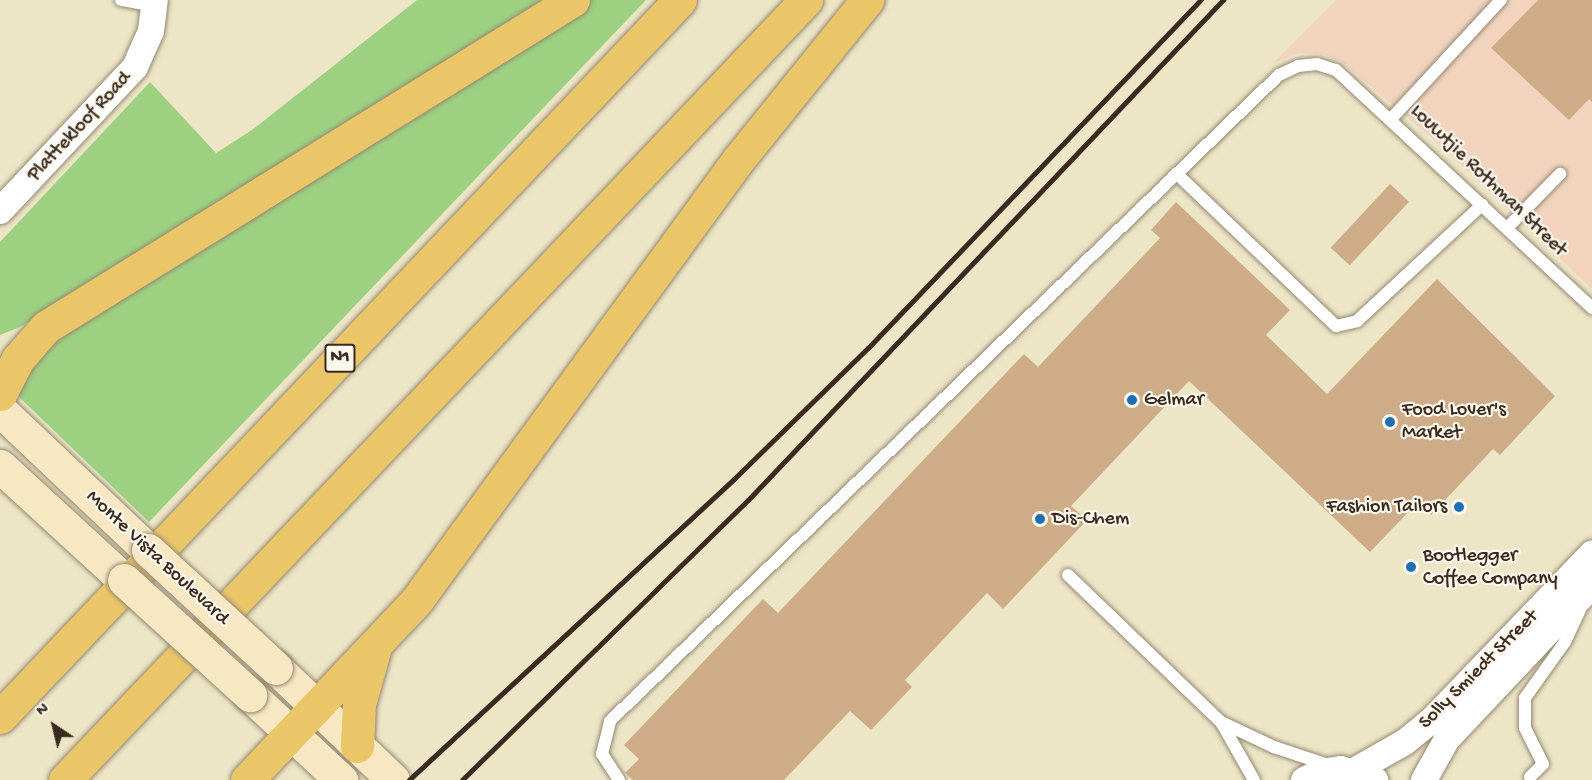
<!DOCTYPE html>
<html>
<head>
<meta charset="utf-8">
<style>
	body { margin:0 }
	#map { position:relative; width:1592px; height:780px; overflow:hidden; background:#ece5c6; font-family:"Gochi Hand",sans-serif }
	div>[style] { position:absolute }
	.built>* { inset:0; background:#f2d4be }
	.green>* { inset:0; background:#9dd181 }
	.building>* { inset:0; background:#cdac87; transform-origin:0 0 }
	.roads { filter:drop-shadow(0 0 2px #948872) drop-shadow(0 0 2px #948872) }
	.lane>* { height:12px; margin:-6px; padding:0 6px; transform-origin:6px; border-radius:6px; background:#fff }
	.street>* { height:26px; margin:-13px; padding:0 13px; transform-origin:13px; border-radius:13px; background:#fff }
	.secondary>* { height:33px; margin:-16.5px; padding:0 16.5px; transform-origin:16.5px; border-radius:16.5px; background:#f7e8c3 }
	.highway>* { height:33px; margin:-16.5px; padding:0 16.5px; transform-origin:16.5px; border-radius:16.5px; background:#eac669 }
	.rail>* { height:4.5px; margin:-2.25px; padding:0 2.25px; transform-origin:2.25px; border-radius:2.25px; background:#3b2a1e }
	.bridges { filter:drop-shadow(0 0 2px #948872) drop-shadow(0 0 2px #948872) }
	.secondary-bridge>* { height:33px; margin:-16.5px; padding:0 16.5px; transform-origin:16.5px; border-radius:16.5px; background:#f7e8c3 }
	.dots>* { width:16px; height:16px; translate:-50% -50%; box-sizing:border-box; border:3px solid #fbf7ec; border-radius:50% }
	span { translate:-50% -50%; white-space:nowrap; text-align:center; line-height:1.15; -webkit-text-stroke:4.5px #fbf7ec; paint-order:stroke }
	.shield-label span { padding:2px 4px; background:#fbf7ec; border:2px solid; border-radius:4px; -webkit-text-stroke-width:0 }
	.shield-label { font-size:18px; color:#3b2a1e; font-weight:700 }
	.street-label { font-size:20px; color:#3b2a1e }
	.poi-label { font-size:20px; color:#3b2a1e }
	.left { translate:0 -50%; text-align:left }
	.right { translate:-100% -50%; text-align:right }
	.north { position:absolute; left:24px; top:696px; width:60px; height:60px; -webkit-text-stroke:4px #fbf7ec; paint-order:stroke; rotate:325deg; font-size:16px; font-weight:700; line-height:24px; text-align:center; color:#3b2a1e }
	.north::after { content:''; display:block; margin:auto; width:21px; height:27px; background:#3b2a1e; clip-path:polygon(50% 0,100% 100%,50% 72%,0 100%) }
</style>
</head>
<body>
<div id="map">
	<div class="built">
		<i style="clip-path:polygon(1336px 0,1592px 0,1592px 289px,1447px 151px,1342px 62px,1322px 54px,1299px 53px,1273px 63px)"></i>
	</div>
	<div class="green">
		<i style="clip-path:polygon(417px 0,546px 0,20px 327px,0 335px,0 242px,150px 82px,216px 153px,252px 130px)"></i>
		<i style="clip-path:polygon(587px 0,646px 0,149px 522px,19px 397px,16px 377px,40px 354px,96px 312px)"></i>
	</div>
	<div class="building">
		<i style="clip-path:polygon(1538px 0,1592px 0,1592px 102px,1589px 99px,1569px 120px,1491px 48px)"></i>
		<i style="left:1390px;top:184px;width:26px;height:87px;rotate:43deg"></i>
		<i style="clip-path:polygon(1176px 202px,1290px 310px,1266px 335px,1327px 394px,1437px 279px,1555px 396px,1500px 455px,1493px 449px,1431px 515px,1418px 502px,1370px 552px,1189px 381px,1071px 506px,1087px 520px,1003px 609px,987px 593px,905px 680px,912px 687px,871px 730px,850px 711px,784px 780px,633px 780px,625px 773px,639px 759px,624px 745px,763px 599px,778px 613px,1024px 354px,1038px 367px,1160px 238px,1151px 230px)"></i>
	</div>
	<div class="roads">
		<div class="lane">
			<i style="left:121px;top:0;width:35px;rotate:10deg"></i>
			<i style="left:1391px;top:119px;width:162px;rotate:-47.3deg"></i>
			<i style="left:1178px;top:175px;width:219px;rotate:43.7deg"></i>
			<i style="left:1336px;top:326px;width:22px;rotate:-13deg"></i>
			<i style="left:1357px;top:321px;width:171px;rotate:-42.9deg"></i>
			<i style="left:1507px;top:228px;width:76px;rotate:-45.5deg"></i>
			<i style="left:1068px;top:575px;width:212px;rotate:43.9deg"></i>
			<i style="left:1221px;top:722px;width:67px;rotate:60.4deg"></i>
			<i style="left:1221px;top:722px;width:59px;rotate:25.3deg"></i>
			<i style="left:1274px;top:747px;width:57px;rotate:18.4deg"></i>
			<i style="left:1530px;top:777px;width:18px;rotate:-45deg"></i>
			<i style="left:1543px;top:764px;width:40px;rotate:-116.6deg"></i>
			<i style="left:1525px;top:728px;width:30px;rotate:-90deg"></i>
			<i style="left:1525px;top:698px;width:69px;rotate:-54.5deg"></i>
			<i style="left:1565px;top:642px;width:38px;rotate:-65deg"></i>
			<i style="left:619px;top:780px;width:31px;rotate:-123deg"></i>
			<i style="left:602px;top:754px;width:34px;rotate:-76deg"></i>
			<i style="left:610px;top:721px;width:930px;rotate:-44deg"></i>
			<i style="left:1279px;top:75px;width:21px;rotate:-25deg"></i>
			<i style="left:1298px;top:66px;width:19px;rotate:-6deg"></i>
			<i style="left:1317px;top:64px;width:20px;rotate:18deg"></i>
			<i style="left:1336px;top:70px;width:350px;rotate:42.9deg"></i>
		</div>
		<div class="street">
			<i style="left:0;top:211px;width:197px;rotate:-46.8deg"></i>
			<i style="left:135px;top:67px;width:39px;rotate:-66deg"></i>
			<i style="left:151px;top:31px;width:31px;rotate:-83deg"></i>
			<i style="left:1354px;top:771px;width:59px;rotate:-29.6deg"></i>
			<i style="left:1405px;top:742px;width:35px;rotate:-39deg"></i>
			<i style="left:1432px;top:720px;width:231px;rotate:-46.1deg"></i>
			<i style="left:1304px;top:780px;width:18px;rotate:-27deg"></i>
			<i style="left:1320px;top:772px;width:21px;rotate:-8deg"></i>
			<i style="left:1341px;top:769px;width:36px;rotate:18deg"></i>
			<i style="left:1424px;top:780px;width:47px;rotate:-60.7deg"></i>
			<i style="left:1447px;top:739px;width:212px;rotate:-46.7deg"></i>
		</div>
		<div class="secondary">
			<i style="left:0;top:410px;width:204px;rotate:43.4deg"></i>
			<i style="left:0;top:466px;width:168px;rotate:42.6deg"></i>
			<i style="left:276px;top:668px;width:162px;rotate:43.7deg"></i>
			<i style="left:250px;top:695px;width:125px;rotate:43deg"></i>
		</div>
		<div class="highway">
			<i style="left:0;top:394px;width:38px;rotate:-63deg"></i>
			<i style="left:17px;top:360px;width:44px;rotate:-48.7deg"></i>
			<i style="left:46px;top:327px;width:620px;rotate:-31.82deg"></i>
			<i style="left:0;top:717px;width:988px;rotate:-46.52deg"></i>
			<i style="left:357px;top:746px;width:42px;rotate:-87.3deg"></i>
			<i style="left:359px;top:704px;width:55px;rotate:-74.2deg"></i>
			<i style="left:65px;top:780px;width:1076px;rotate:-46.47deg"></i>
			<i style="left:247px;top:780px;width:248px;rotate:-46.6deg"></i>
			<i style="left:417px;top:600px;width:545px;rotate:-53.89deg"></i>
			<i style="left:738px;top:160px;width:206px;rotate:-51.1deg"></i>
		</div>
	</div>
	<div class="rail">
		<i style="left:409px;top:780px;width:443px;rotate:-42.8deg"></i>
		<i style="left:734px;top:479px;width:187px;rotate:-44.4deg"></i>
		<i style="left:868px;top:348px;width:482px;rotate:-46.3deg"></i>
		<i style="left:462px;top:780px;width:400px;rotate:-44.4deg"></i>
		<i style="left:748px;top:500px;width:690px;rotate:-46.47deg"></i>
	</div>
	<div class="bridges">
		<div class="secondary-bridge">
			<i style="left:148px;top:550px;width:174px;rotate:42.7deg"></i>
			<i style="left:124px;top:580px;width:171px;rotate:42.4deg"></i>
		</div>
	</div>
	<div class="dots">
		<i style="left:1132px;top:400px;background:#1f6fb2"></i>
		<i style="left:1390px;top:422px;background:#1f6fb2"></i>
		<i style="left:1459px;top:507px;background:#1f6fb2"></i>
		<i style="left:1040px;top:519px;background:#1f6fb2"></i>
		<i style="left:1411px;top:567px;background:#1f6fb2"></i>
	</div>
	<div class="shield-label">
		<span style="left:340px;top:358px">N1</span>
	</div>
	<div class="street-label">
		<span style="left:80px;top:127px;rotate:-47deg">Plattekloof Road</span>
		<span style="left:1488px;top:181px;rotate:44deg">Louwtjie Rothman Street</span>
		<span style="left:157px;top:558px;rotate:43deg">Monte Vista Boulevard</span>
		<span style="left:1479px;top:670px;rotate:-45deg">Solly Smiedt Street</span>
	</div>
	<div class="poi-label">
		<span class="left" style="left:1144px;top:400px">Gelmar</span>
		<span class="left" style="left:1402px;top:422px">Food Lover's<br>Market</span>
		<span class="right" style="left:1447px;top:507px">Fashion Tailors</span>
		<span class="left" style="left:1052px;top:519px">Dis-Chem</span>
		<span class="left" style="left:1423px;top:568px">Bootlegger<br>Coffee Company</span>
	</div>
	<div class="north">N</div>
</div>
</body>
</html>
